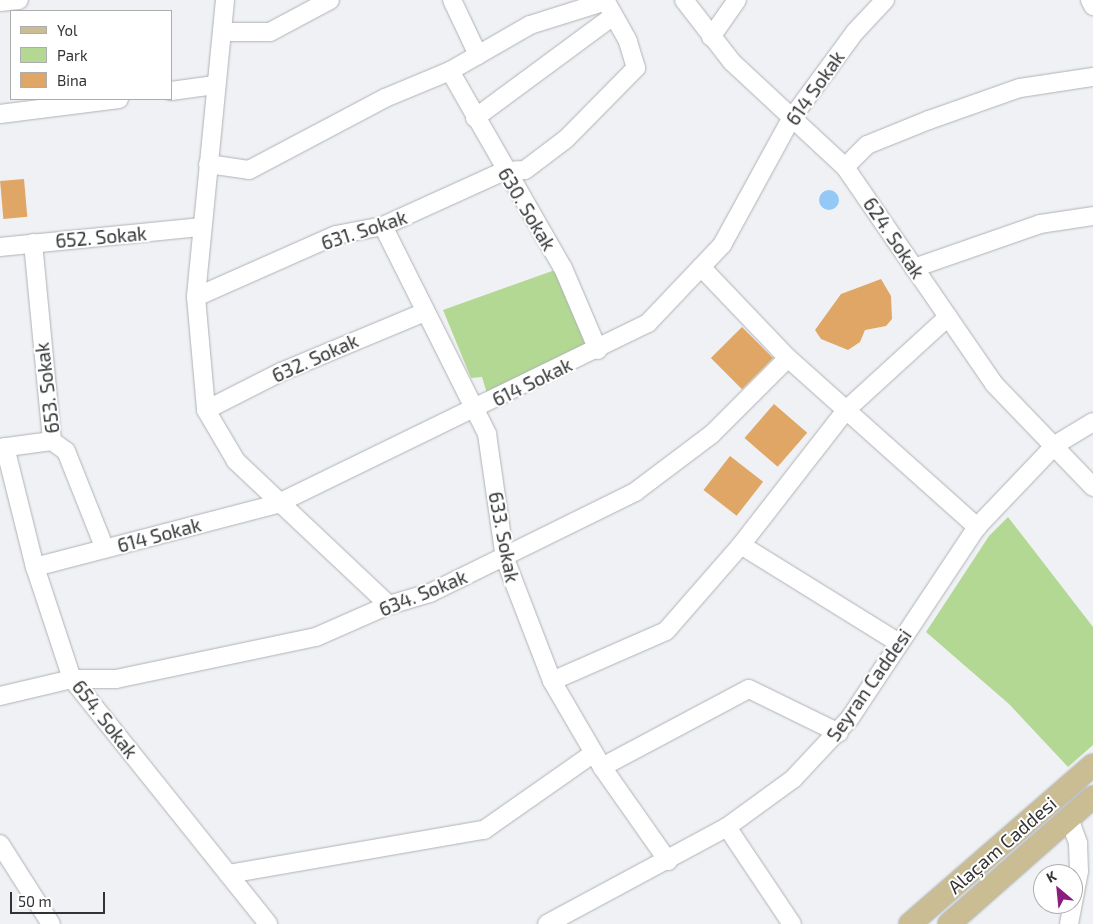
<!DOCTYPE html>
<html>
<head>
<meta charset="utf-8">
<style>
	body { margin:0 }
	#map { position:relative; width:1093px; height:924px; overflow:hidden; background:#eff1f4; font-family:"Exo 2",sans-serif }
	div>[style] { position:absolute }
	.green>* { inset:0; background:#b3d894 }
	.water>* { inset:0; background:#94c8f6 }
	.round { border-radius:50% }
	.building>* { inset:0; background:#e0a665; transform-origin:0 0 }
	.roads { filter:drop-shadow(0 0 1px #afb2b5) drop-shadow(0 0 1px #afb2b5) }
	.minor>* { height:18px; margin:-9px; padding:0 9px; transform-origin:9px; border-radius:9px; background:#fff }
	.major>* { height:22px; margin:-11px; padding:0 11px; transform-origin:11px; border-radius:11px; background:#cabd93 }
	span { translate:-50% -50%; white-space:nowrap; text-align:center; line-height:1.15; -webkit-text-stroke:4px #fff; paint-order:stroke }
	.street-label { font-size:19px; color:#323334 }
	.legend { position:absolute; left:10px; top:10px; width:162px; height:90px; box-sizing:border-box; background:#fff; border:1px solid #adadae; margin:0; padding:6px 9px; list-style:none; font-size:15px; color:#323334 }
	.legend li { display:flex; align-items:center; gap:10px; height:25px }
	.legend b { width:25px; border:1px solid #adadae }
	.north { position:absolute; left:1033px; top:864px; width:50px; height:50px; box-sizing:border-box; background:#fff; border:1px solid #adadae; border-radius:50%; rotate:332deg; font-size:14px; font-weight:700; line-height:20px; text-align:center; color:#323334 }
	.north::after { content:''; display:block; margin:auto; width:18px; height:22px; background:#8b1c80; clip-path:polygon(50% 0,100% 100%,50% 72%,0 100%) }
	.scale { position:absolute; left:10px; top:892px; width:95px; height:22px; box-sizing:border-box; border:2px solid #323334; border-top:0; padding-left:6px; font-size:15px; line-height:18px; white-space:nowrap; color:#323334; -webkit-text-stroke:4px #fff; paint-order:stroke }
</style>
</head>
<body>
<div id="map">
	<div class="green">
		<i style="clip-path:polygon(555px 270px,589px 344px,488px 397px,482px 377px,471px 378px,443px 310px)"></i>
		<i style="clip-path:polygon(1008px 517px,1093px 627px,1093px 745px,1068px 767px,1009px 704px,926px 632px,989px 536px)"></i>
	</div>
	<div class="water">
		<i class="round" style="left:819px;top:190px;width:20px;height:20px"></i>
	</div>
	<div class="building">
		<i style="left:24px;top:179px;width:38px;height:24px;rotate:85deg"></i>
		<i style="clip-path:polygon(881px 279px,891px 296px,892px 319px,886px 326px,865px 330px,860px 342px,848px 350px,821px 339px,815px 330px,841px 294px)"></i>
		<i style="left:742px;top:327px;width:44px;height:44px;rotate:45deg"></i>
		<i style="left:774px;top:404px;width:44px;height:45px;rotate:41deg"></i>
		<i style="left:730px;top:456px;width:42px;height:43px;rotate:38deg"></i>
	</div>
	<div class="roads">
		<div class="minor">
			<i style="left:225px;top:0;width:298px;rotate:95.6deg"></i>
			<i style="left:196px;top:297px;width:113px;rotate:84.9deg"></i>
			<i style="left:206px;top:410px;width:59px;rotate:59.5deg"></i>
			<i style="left:236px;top:461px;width:210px;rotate:43.3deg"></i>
			<i style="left:452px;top:0;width:61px;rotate:64.7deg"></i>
			<i style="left:684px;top:0;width:78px;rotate:52.3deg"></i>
			<i style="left:732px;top:62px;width:154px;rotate:42.9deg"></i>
			<i style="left:845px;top:167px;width:263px;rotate:55.5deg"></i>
			<i style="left:994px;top:384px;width:143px;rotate:46.1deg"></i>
			<i style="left:1090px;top:0;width:7px;rotate:63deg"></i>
			<i style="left:0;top:2px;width:19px;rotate:-6deg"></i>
			<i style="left:222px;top:32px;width:48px"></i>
			<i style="left:270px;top:32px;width:68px;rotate:-28.1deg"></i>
			<i style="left:711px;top:37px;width:45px;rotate:-54.9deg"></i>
			<i style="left:450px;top:71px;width:227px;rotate:60.2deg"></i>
			<i style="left:563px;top:268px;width:89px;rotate:66.9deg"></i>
			<i style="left:171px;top:91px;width:44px;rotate:-7.8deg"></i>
			<i style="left:0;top:114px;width:120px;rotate:-7.2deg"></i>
			<i style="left:475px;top:118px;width:170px;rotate:-36.4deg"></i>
			<i style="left:208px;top:164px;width:41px;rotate:8.3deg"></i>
			<i style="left:249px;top:170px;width:154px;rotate:-27.9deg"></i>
			<i style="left:385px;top:98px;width:70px;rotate:-22.6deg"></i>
			<i style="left:450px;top:71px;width:92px;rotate:-29.9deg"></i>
			<i style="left:530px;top:25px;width:77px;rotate:-17.5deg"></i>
			<i style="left:845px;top:167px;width:31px;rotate:-45deg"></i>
			<i style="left:867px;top:145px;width:67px;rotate:-22deg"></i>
			<i style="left:929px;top:120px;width:96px;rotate:-19.4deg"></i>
			<i style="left:1020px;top:88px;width:74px;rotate:-8.6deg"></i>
			<i style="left:383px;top:226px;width:233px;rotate:63.4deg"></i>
			<i style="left:487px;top:434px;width:126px;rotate:81.8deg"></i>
			<i style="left:505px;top:559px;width:131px;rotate:68.9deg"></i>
			<i style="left:552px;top:681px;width:99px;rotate:59.8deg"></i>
			<i style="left:602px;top:767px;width:115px;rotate:54.9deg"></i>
			<i style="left:33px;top:243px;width:199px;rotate:84.5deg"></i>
			<i style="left:52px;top:441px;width:17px;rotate:36deg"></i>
			<i style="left:66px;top:451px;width:105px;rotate:68.3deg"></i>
			<i style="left:0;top:247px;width:203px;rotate:-5.7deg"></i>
			<i style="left:701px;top:267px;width:126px;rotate:46.3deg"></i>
			<i style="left:788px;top:358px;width:254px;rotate:41.8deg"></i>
			<i style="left:914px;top:268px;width:133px;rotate:-19.2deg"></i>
			<i style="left:1040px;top:224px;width:54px;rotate:-8.6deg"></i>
			<i style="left:196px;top:297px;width:153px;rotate:-23.9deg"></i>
			<i style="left:336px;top:235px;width:48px;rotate:-10.8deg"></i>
			<i style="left:383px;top:226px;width:133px;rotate:-24.4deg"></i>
			<i style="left:504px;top:171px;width:21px;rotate:-3deg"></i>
			<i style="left:525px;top:170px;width:51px;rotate:-37.1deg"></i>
			<i style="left:566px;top:139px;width:100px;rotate:-45.4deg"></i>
			<i style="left:636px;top:68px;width:28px;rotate:-107deg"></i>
			<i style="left:628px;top:41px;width:47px;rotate:-119.3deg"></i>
			<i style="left:206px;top:410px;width:84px;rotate:-26.9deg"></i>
			<i style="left:281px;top:372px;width:156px;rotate:-22.6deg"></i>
			<i style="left:5px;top:447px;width:124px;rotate:76deg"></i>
			<i style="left:35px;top:567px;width:118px;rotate:71.7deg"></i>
			<i style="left:72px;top:679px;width:314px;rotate:51.3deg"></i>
			<i style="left:0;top:448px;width:52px;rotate:-7.7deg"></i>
			<i style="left:741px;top:545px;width:186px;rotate:31.8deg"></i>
			<i style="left:35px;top:567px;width:250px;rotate:-14.6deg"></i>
			<i style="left:277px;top:504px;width:413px;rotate:-26deg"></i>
			<i style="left:648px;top:323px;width:108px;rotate:-46.5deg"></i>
			<i style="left:722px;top:245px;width:144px;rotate:-61.3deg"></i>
			<i style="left:791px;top:119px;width:108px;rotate:-53.7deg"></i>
			<i style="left:855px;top:32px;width:44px;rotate:-46.8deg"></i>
			<i style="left:552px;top:681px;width:124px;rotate:-23.7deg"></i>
			<i style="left:666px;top:631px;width:114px;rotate:-48.9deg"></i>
			<i style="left:741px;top:545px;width:171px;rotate:-52.1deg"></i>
			<i style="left:846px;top:410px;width:138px;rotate:-42.4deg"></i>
			<i style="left:0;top:696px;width:74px;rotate:-13.3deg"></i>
			<i style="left:72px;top:679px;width:44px"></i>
			<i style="left:116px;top:679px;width:204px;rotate:-11.9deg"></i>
			<i style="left:316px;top:637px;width:80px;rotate:-23.7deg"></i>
			<i style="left:389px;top:605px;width:43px;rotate:-16.3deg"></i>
			<i style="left:430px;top:593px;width:229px;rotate:-26.2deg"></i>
			<i style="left:635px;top:492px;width:96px;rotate:-37deg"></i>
			<i style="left:712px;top:434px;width:107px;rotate:-45deg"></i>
			<i style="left:602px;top:767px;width:166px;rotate:-28deg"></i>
			<i style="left:749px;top:689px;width:100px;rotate:26.1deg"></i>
			<i style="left:1069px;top:818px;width:27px;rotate:70deg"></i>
			<i style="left:1078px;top:843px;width:28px;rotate:88deg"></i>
			<i style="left:1079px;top:871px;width:54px;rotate:100.7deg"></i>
			<i style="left:727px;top:827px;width:117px;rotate:56.2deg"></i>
			<i style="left:0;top:844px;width:95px;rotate:57.5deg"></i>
			<i style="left:228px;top:874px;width:260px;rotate:-9.8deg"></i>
			<i style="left:484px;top:830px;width:134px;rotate:-35deg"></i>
			<i style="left:547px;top:924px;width:204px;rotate:-28.3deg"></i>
			<i style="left:727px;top:827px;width:82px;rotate:-36deg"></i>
			<i style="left:793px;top:779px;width:83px;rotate:-46.9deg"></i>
			<i style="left:850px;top:718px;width:229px;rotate:-56.4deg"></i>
			<i style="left:977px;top:527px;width:113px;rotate:-46.4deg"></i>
			<i style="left:1055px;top:445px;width:44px;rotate:-31.2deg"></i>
		</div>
		<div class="major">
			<i style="left:910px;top:924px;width:242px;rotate:-41deg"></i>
			<i style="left:949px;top:924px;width:192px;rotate:-41.4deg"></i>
		</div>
	</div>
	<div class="street-label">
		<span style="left:815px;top:88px;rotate:-55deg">614 Sokak</span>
		<span style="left:527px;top:209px;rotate:59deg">630. Sokak</span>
		<span style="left:364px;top:230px;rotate:-18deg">631. Sokak</span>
		<span style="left:101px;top:237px;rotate:-5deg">652. Sokak</span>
		<span style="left:894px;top:238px;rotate:56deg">624. Sokak</span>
		<span style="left:315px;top:358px;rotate:-24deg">632. Sokak</span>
		<span style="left:532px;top:382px;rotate:-26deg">614 Sokak</span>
		<span style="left:47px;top:388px;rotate:-97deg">653. Sokak</span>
		<span style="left:159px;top:535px;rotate:-15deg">614 Sokak</span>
		<span style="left:504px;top:537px;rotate:79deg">633. Sokak</span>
		<span style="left:423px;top:593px;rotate:-22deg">634. Sokak</span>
		<span style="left:869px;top:685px;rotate:-55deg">Seyran Caddesi</span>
		<span style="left:105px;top:719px;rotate:52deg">654. Sokak</span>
		<span style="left:1002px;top:845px;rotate:-41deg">Alaçam Caddesi</span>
	</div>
	<ul class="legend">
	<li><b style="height:6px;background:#cabd93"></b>Yol</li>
	<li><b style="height:14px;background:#b3d894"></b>Park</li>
	<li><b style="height:14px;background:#e0a665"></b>Bina</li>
	</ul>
	<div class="north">K</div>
	<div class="scale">50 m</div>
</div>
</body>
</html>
